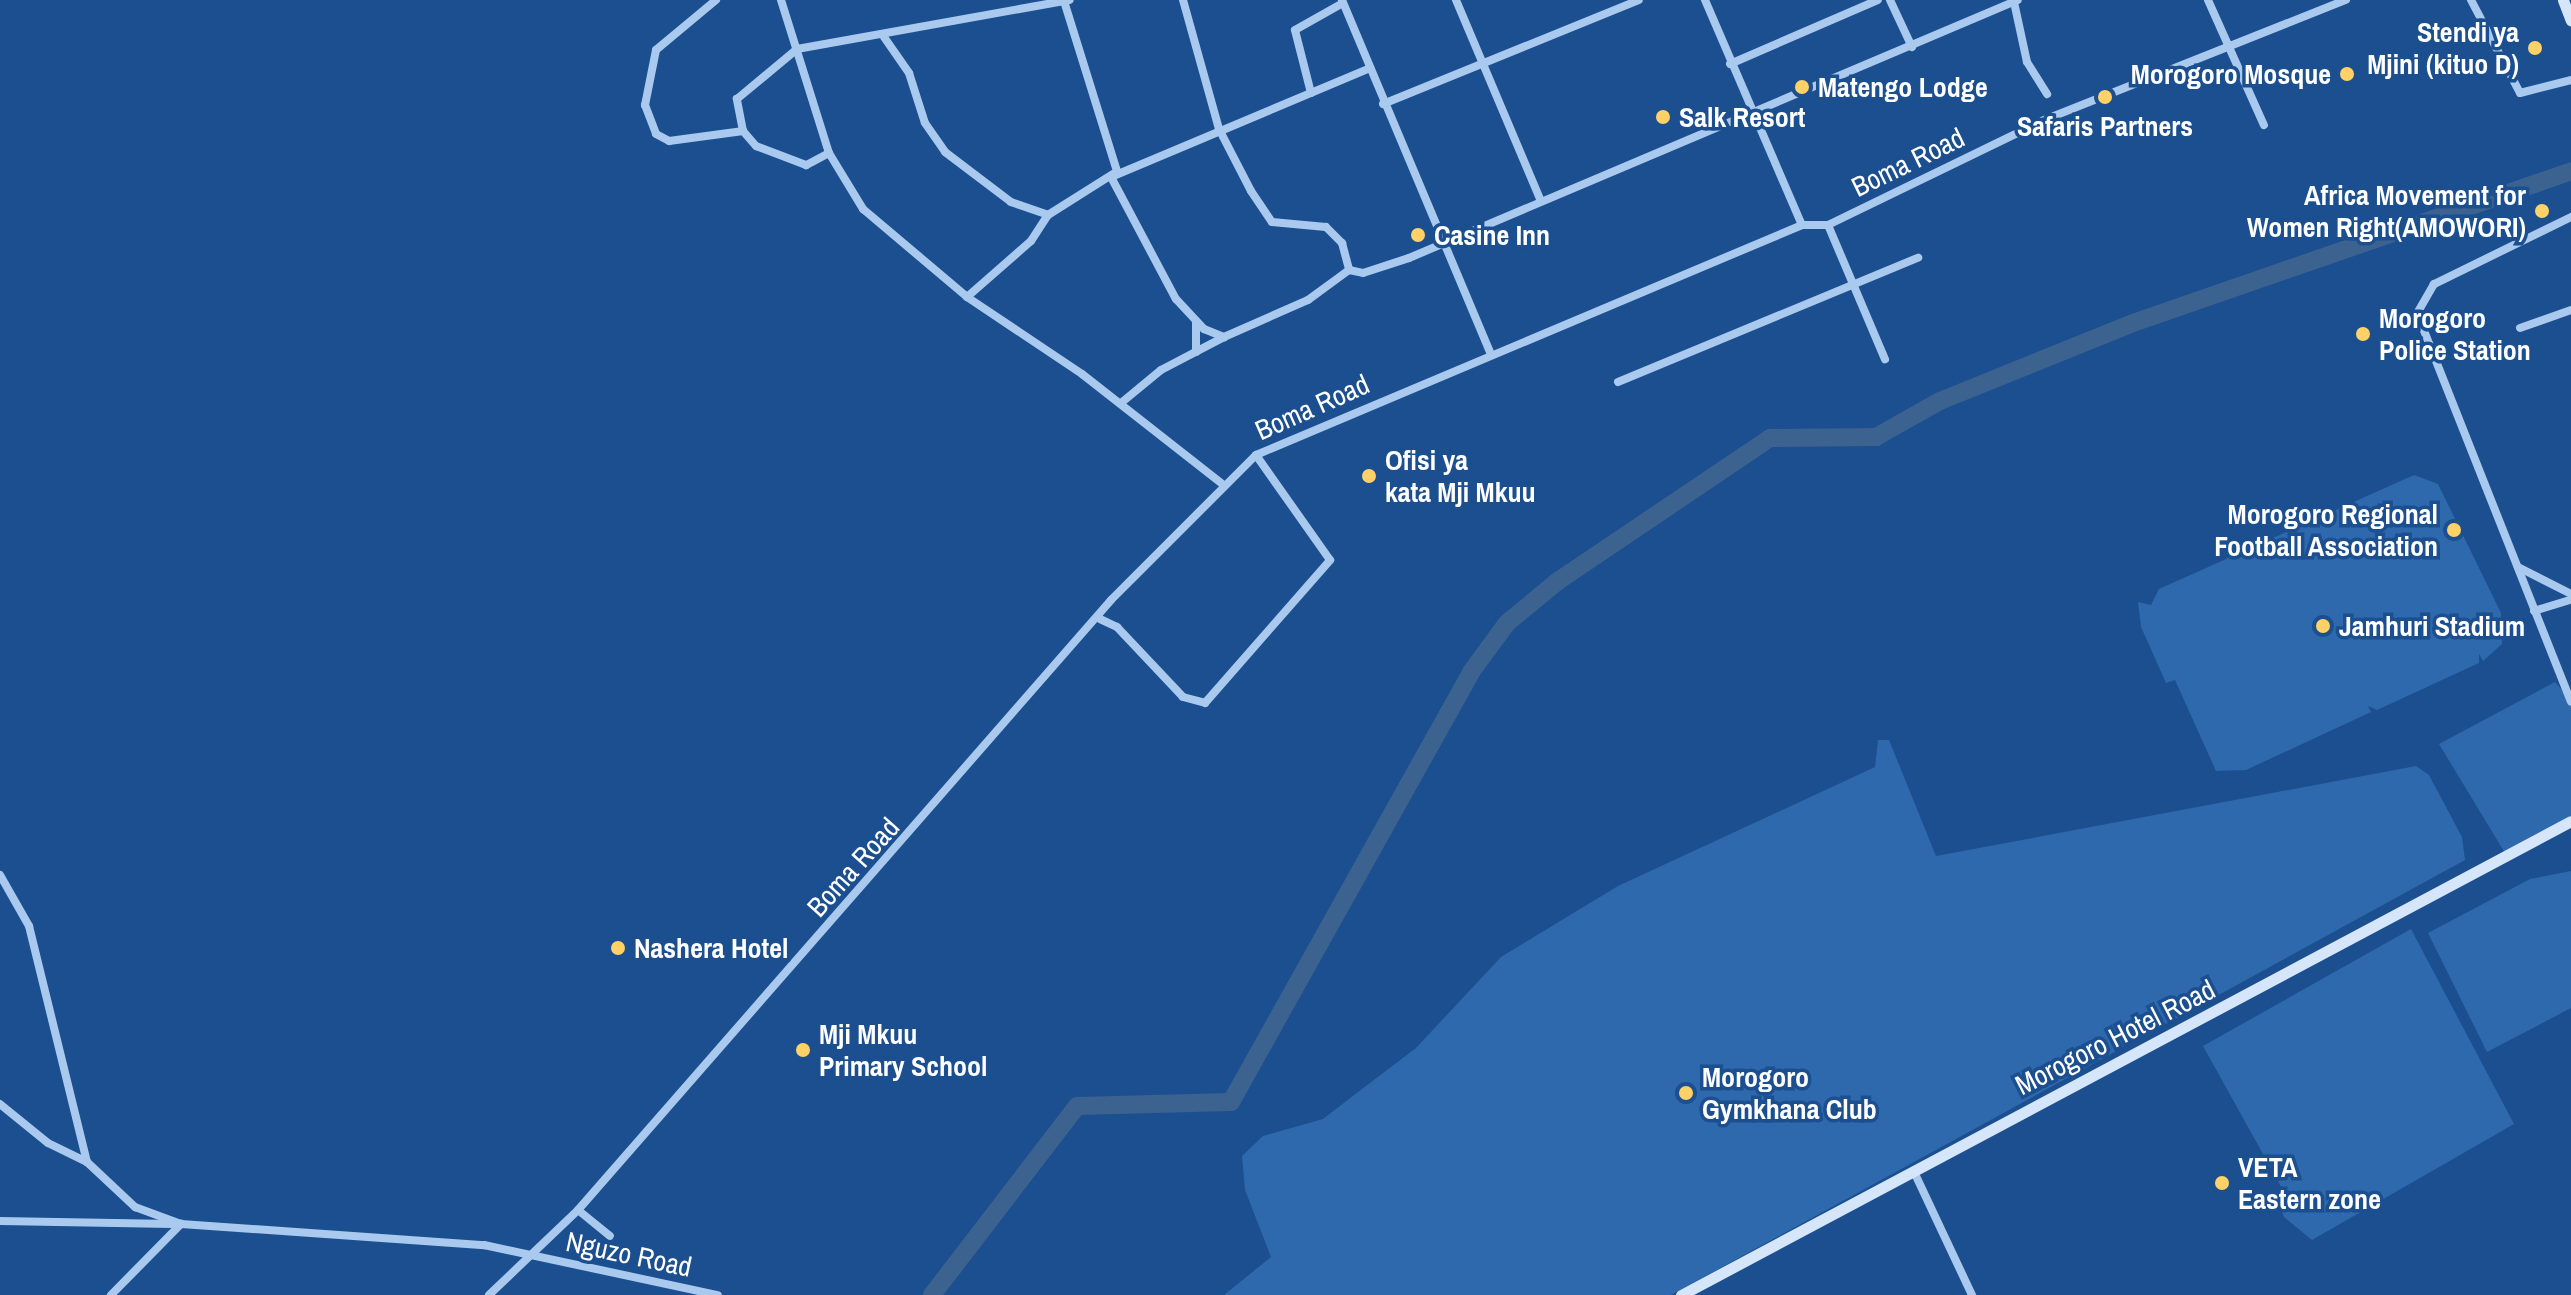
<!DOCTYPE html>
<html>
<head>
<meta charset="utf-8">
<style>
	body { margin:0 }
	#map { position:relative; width:2571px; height:1295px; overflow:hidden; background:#1b4f8f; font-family:"Archivo Narrow",sans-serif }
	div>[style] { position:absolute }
	.green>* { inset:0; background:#2e69ad }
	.river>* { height:18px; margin:-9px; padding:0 9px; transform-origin:9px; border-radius:9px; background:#3c6290 }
	.street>* { height:8px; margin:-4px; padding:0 4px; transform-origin:4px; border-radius:4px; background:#a9c9ee }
	.secondary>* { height:11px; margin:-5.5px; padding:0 5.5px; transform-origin:5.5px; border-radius:5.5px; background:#d6e6fa }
	.dots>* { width:22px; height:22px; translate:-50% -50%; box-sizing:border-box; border:4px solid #1b4f8f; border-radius:50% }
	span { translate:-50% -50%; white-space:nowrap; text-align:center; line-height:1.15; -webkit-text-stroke:7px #1b4f8f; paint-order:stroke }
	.poi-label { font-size:28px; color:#fff; font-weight:700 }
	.right { translate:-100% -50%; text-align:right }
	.left { translate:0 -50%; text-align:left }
	.street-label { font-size:28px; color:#fff }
</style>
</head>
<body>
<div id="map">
	<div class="green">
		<i style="clip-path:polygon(2414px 475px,2438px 484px,2501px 613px,2502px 644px,2483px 661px,2479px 654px,2479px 663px,2377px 710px,2368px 706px,2371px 712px,2246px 770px,2216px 771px,2175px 680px,2166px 683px,2141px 627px,2138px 602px,2151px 605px,2159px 589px)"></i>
		<i style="clip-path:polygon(2555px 682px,2571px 700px,2571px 819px,2505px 853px,2439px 744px)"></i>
		<i style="clip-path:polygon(1878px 740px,1889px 740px,1936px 856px,2416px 766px,2429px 775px,2462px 837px,2465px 860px,1671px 1295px,1224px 1295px,1271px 1257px,1245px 1190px,1242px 1156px,1263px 1136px,1323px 1119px,1358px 1092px,1416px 1048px,1501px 957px,1618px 886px,1875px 767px)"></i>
		<i style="clip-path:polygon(2571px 871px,2571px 1008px,2487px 1052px,2428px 933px,2530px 879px)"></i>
		<i style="clip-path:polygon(2411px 929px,2514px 1124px,2312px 1240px,2284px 1217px,2275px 1195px,2283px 1190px,2203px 1046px)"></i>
	</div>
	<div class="river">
		<i style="left:932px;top:1295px;width:238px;rotate:-52.5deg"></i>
		<i style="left:1077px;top:1106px;width:154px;rotate:-1.5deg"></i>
		<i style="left:1231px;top:1102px;width:492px;rotate:-60.8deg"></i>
		<i style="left:1471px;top:672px;width:61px;rotate:-53.7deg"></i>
		<i style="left:1507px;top:623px;width:66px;rotate:-39.5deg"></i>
		<i style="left:1558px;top:581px;width:256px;rotate:-34deg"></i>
		<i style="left:1770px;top:438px;width:106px;rotate:-0.5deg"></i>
		<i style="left:1876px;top:437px;width:73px;rotate:-29.4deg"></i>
		<i style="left:1940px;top:401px;width:208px;rotate:-22deg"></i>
		<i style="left:2133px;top:323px;width:464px;rotate:-19.1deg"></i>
	</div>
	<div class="street">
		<i style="left:716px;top:0;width:78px;rotate:140.2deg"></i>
		<i style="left:656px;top:50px;width:56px;rotate:101.3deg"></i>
		<i style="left:645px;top:105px;width:31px;rotate:69deg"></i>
		<i style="left:656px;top:134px;width:15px;rotate:28deg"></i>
		<i style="left:669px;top:141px;width:75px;rotate:-7.7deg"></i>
		<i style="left:781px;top:0;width:160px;rotate:72.6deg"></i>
		<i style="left:829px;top:153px;width:66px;rotate:58.7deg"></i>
		<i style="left:863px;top:209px;width:136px;rotate:40.2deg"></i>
		<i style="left:967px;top:297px;width:138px;rotate:33.8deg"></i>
		<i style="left:1082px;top:374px;width:177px;rotate:38.1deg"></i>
		<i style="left:1183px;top:0;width:134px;rotate:74.4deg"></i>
		<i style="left:1219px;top:129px;width:70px;rotate:62.7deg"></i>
		<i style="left:1251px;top:191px;width:37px;rotate:56deg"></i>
		<i style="left:1272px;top:222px;width:54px;rotate:5.3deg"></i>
		<i style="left:1326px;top:227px;width:23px;rotate:45deg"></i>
		<i style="left:1342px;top:243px;width:28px;rotate:75deg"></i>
		<i style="left:1342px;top:0;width:382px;rotate:67.2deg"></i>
		<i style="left:1456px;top:0;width:216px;rotate:67.1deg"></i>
		<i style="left:1705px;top:0;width:245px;rotate:66.7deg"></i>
		<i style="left:1890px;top:0;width:52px;rotate:64.9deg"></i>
		<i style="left:2208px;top:0;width:137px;rotate:65.9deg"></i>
		<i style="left:2471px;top:0;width:105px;rotate:62.2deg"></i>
		<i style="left:2520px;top:93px;width:53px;rotate:-14.3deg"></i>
		<i style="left:1064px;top:1px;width:178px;rotate:72.7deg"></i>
		<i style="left:2014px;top:2px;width:61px;rotate:77.8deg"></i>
		<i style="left:2027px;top:62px;width:38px;rotate:58deg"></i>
		<i style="left:884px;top:37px;width:44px;rotate:55.2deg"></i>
		<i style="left:909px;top:73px;width:52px;rotate:72.3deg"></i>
		<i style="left:925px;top:123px;width:35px;rotate:55deg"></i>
		<i style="left:945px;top:152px;width:83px;rotate:37.1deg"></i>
		<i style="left:1011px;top:202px;width:39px;rotate:19deg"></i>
		<i style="left:1730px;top:64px;width:161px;rotate:-23.4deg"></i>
		<i style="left:1311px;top:93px;width:65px;rotate:-104.3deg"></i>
		<i style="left:1295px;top:30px;width:55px;rotate:-29.4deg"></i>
		<i style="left:1383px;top:104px;width:276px;rotate:-22.1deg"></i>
		<i style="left:829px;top:153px;width:26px;rotate:152deg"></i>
		<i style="left:806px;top:165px;width:53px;rotate:-159.2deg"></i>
		<i style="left:756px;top:146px;width:20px;rotate:-131deg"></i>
		<i style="left:743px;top:131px;width:33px;rotate:-101deg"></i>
		<i style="left:737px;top:99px;width:78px;rotate:-39.8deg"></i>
		<i style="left:797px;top:49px;width:277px;rotate:-10.2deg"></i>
		<i style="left:1111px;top:177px;width:138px;rotate:62deg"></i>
		<i style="left:1176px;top:299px;width:41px;rotate:47deg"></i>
		<i style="left:1204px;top:329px;width:22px;rotate:22deg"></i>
		<i style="left:1224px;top:337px;width:92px;rotate:-23.8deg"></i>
		<i style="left:1308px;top:300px;width:51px;rotate:-36.2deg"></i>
		<i style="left:1349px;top:270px;width:14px;rotate:12deg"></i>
		<i style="left:1363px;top:273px;width:48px;rotate:-18.1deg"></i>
		<i style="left:1409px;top:258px;width:661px;rotate:-22.96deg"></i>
		<i style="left:1111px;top:177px;width:279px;rotate:-22.8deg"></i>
		<i style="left:2571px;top:217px;width:153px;rotate:153.9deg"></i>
		<i style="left:2434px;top:284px;width:34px;rotate:120deg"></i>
		<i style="left:2417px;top:313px;width:418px;rotate:68.4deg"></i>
		<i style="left:1828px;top:225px;width:146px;rotate:67deg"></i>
		<i style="left:967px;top:297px;width:85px;rotate:-41.2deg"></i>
		<i style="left:1031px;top:241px;width:31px;rotate:-57deg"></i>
		<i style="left:1048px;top:215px;width:77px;rotate:-32.2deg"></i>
		<i style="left:2520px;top:328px;width:54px;rotate:-19.4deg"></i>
		<i style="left:1196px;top:352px;width:30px;rotate:-90deg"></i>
		<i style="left:1618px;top:382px;width:325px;rotate:-22.5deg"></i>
		<i style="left:1121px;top:403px;width:52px;rotate:-39.5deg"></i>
		<i style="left:1161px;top:370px;width:71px;rotate:-27.6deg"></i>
		<i style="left:2518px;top:567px;width:59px;rotate:27deg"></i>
		<i style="left:2534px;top:611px;width:39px;rotate:-17deg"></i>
		<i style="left:1100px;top:619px;width:19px;rotate:25deg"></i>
		<i style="left:1117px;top:627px;width:96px;rotate:46.7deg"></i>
		<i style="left:1183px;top:697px;width:23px;rotate:15deg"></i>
		<i style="left:1205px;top:703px;width:190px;rotate:-48.8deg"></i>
		<i style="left:1330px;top:560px;width:128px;rotate:-125.2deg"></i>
		<i style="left:0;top:875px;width:59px;rotate:60.4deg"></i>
		<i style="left:29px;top:926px;width:243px;rotate:76.2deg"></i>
		<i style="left:87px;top:1162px;width:66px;rotate:43.2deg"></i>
		<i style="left:135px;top:1207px;width:49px;rotate:20.3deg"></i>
		<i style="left:181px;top:1224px;width:304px;rotate:4deg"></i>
		<i style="left:484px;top:1245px;width:239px;rotate:12.1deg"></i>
		<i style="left:0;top:1104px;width:62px;rotate:39.1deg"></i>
		<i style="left:48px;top:1143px;width:43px;rotate:26deg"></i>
		<i style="left:1916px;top:1176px;width:132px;rotate:64.8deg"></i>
		<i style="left:578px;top:1210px;width:41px;rotate:39.1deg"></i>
		<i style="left:0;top:1221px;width:172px;rotate:1deg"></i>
		<i style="left:111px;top:1295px;width:100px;rotate:-45.4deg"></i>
		<i style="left:489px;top:1295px;width:123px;rotate:-43.7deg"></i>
		<i style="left:578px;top:1210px;width:810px;rotate:-48.85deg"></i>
		<i style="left:1111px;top:600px;width:205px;rotate:-45deg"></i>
		<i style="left:1256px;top:455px;width:592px;rotate:-22.84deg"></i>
		<i style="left:1802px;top:225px;width:26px"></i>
		<i style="left:1828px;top:225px;width:240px;rotate:-25.9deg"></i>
		<i style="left:2044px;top:120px;width:325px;rotate:-21.7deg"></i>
	</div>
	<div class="secondary">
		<i style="left:2563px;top:0;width:22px;rotate:69deg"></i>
		<i style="left:1681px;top:1295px;width:1008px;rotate:-28.04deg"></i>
	</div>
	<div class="dots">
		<i style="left:2535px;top:48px;background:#ffd166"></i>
		<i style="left:2347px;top:74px;background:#ffd166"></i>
		<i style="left:1802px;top:87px;background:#ffd166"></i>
		<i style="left:2105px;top:97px;background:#ffd166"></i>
		<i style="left:1663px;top:117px;background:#ffd166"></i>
		<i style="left:2542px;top:211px;background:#ffd166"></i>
		<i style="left:1418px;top:235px;background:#ffd166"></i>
		<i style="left:2363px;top:334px;background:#ffd166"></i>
		<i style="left:1369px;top:476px;background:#ffd166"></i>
		<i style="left:2454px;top:530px;background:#ffd166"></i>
		<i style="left:2323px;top:626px;background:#ffd166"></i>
		<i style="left:618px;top:948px;background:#ffd166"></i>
		<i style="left:803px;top:1050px;background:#ffd166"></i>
		<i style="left:1686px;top:1093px;background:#ffd166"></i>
		<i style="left:2222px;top:1183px;background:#ffd166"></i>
	</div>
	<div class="poi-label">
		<span class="right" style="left:2519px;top:48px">Stendi ya<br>Mjini (kituo D)</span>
		<span class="right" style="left:2331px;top:74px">Morogoro Mosque</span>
		<span class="left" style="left:1818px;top:87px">Matengo Lodge</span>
		<span class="left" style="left:1679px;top:117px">Salk Resort</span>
		<span style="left:2105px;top:126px">Safaris Partners</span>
		<span class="right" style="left:2526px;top:211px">Africa Movement for<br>Women Right(AMOWORI)</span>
		<span class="left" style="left:1434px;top:235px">Casine Inn</span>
		<span class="left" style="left:2379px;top:334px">Morogoro<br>Police Station</span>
		<span class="left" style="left:1385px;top:476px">Ofisi ya<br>kata Mji Mkuu</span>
		<span class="right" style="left:2438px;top:530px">Morogoro Regional<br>Football Association</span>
		<span class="left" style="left:2339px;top:626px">Jamhuri Stadium</span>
		<span class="left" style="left:634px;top:948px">Nashera Hotel</span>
		<span class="left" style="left:819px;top:1050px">Mji Mkuu<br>Primary School</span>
		<span class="left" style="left:1702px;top:1093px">Morogoro<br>Gymkhana Club</span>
		<span class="left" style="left:2238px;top:1183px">VETA<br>Eastern zone</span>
	</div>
	<div class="street-label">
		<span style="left:1908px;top:162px;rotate:-26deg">Boma Road</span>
		<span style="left:1312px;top:407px;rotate:-24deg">Boma Road</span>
		<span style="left:853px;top:867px;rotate:-48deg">Boma Road</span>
		<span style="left:2115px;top:1037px;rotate:-27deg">Morogoro Hotel Road</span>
		<span style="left:629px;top:1254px;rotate:12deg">Nguzo Road</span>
	</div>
</div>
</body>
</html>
